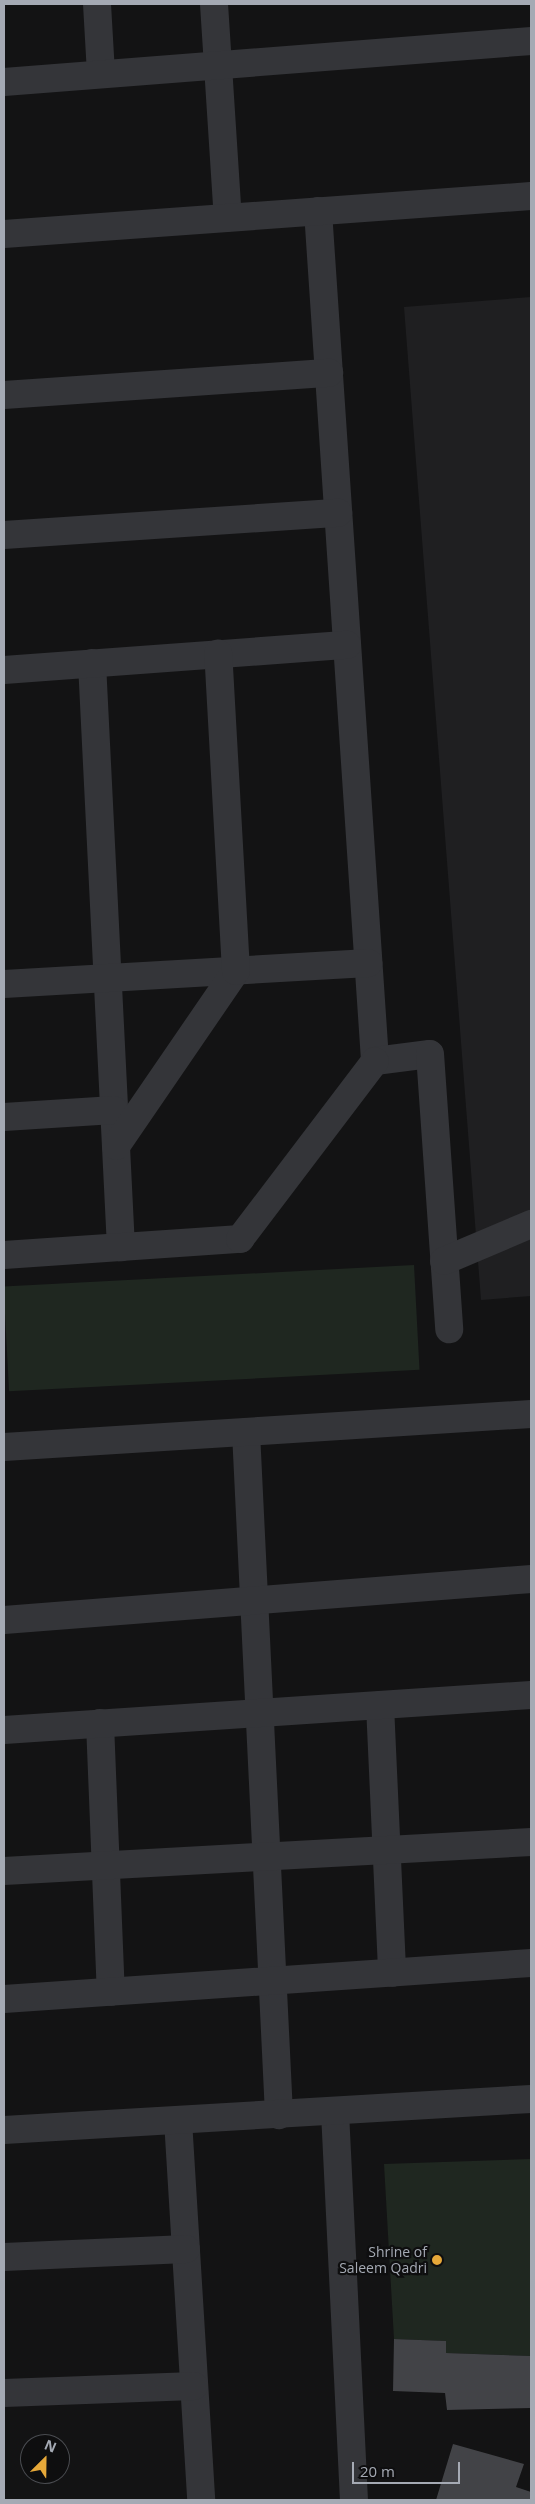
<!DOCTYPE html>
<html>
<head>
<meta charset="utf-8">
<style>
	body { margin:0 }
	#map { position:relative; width:535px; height:2504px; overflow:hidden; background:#131314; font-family:"Open Sans",sans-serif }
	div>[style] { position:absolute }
	.built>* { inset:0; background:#1f1f21 }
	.green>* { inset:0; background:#1f2720; transform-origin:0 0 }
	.building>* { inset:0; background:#424347 }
	.minor>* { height:28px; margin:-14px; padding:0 14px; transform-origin:14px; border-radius:14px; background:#343539 }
	.dots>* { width:14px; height:14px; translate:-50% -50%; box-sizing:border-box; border:2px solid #0e0e0f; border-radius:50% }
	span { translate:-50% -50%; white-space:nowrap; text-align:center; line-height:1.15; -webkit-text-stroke:4.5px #0e0e0f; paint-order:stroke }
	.poi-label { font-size:14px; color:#a5aab4 }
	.right { translate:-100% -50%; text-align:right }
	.frame { position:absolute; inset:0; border:5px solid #a5aab4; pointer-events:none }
	.north { position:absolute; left:20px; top:2434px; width:50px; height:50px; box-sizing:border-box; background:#0e0e0f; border:1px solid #4a4c51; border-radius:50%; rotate:23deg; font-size:14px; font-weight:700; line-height:20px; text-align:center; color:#a5aab4 }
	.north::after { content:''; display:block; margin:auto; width:18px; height:22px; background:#e6a839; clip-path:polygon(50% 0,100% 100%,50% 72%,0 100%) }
	.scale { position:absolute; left:352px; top:2462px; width:108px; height:22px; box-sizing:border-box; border:2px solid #a5aab4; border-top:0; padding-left:6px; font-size:15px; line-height:18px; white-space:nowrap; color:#a5aab4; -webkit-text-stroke:4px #0e0e0f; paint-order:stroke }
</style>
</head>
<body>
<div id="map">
	<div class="built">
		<i style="clip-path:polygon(531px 297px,531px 1296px,481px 1300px,404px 307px)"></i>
	</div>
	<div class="green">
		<i style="left:414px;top:1265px;width:105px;height:411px;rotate:87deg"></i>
		<i style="clip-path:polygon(531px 2159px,531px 2356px,446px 2353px,445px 2341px,394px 2339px,384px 2164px)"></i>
	</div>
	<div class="building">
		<i style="clip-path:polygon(394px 2339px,446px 2341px,446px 2353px,531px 2356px,531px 2408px,447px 2410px,445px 2393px,393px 2391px)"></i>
		<i style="clip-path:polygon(453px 2444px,524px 2464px,516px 2487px,531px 2492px,531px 2500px,436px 2500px)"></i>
	</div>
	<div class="minor">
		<i style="left:97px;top:4px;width:70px;rotate:86.7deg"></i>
		<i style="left:214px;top:4px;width:214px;rotate:86.3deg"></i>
		<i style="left:4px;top:82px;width:529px;rotate:-4.45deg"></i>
		<i style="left:318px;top:211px;width:852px;rotate:86.16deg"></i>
		<i style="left:375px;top:1061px;width:55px;rotate:-7.3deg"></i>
		<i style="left:430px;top:1054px;width:276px;rotate:86deg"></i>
		<i style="left:4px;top:234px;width:528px;rotate:-4.12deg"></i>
		<i style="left:4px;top:395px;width:326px;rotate:-3.9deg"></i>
		<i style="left:4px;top:535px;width:335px;rotate:-3.8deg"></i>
		<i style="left:92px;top:663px;width:585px;rotate:87.16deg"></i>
		<i style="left:4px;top:670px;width:344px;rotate:-4.2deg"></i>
		<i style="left:4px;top:984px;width:365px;rotate:-3.3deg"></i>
		<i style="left:4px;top:1117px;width:110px;rotate:-3.6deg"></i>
		<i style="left:116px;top:1146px;width:212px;rotate:-55.6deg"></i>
		<i style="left:236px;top:971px;width:318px;rotate:-93.2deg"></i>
		<i style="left:4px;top:1255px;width:237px;rotate:-3.9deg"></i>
		<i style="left:240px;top:1239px;width:223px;rotate:-52.8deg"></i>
		<i style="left:444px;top:1261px;width:95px;rotate:-23deg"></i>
		<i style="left:246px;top:1432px;width:684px;rotate:87.23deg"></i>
		<i style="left:4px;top:1447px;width:528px;rotate:-3.58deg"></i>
		<i style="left:4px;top:1620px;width:529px;rotate:-4.45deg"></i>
		<i style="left:380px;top:1705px;width:268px;rotate:87.4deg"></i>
		<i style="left:100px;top:1723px;width:269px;rotate:87.7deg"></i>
		<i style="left:4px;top:1730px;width:528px;rotate:-3.8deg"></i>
		<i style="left:4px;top:1871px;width:528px;rotate:-3.15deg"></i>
		<i style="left:4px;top:1999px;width:528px;rotate:-3.91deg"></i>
		<i style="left:335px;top:2112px;width:388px;rotate:87.2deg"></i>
		<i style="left:178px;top:2120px;width:381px;rotate:86.5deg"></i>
		<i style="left:4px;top:2130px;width:528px;rotate:-3.37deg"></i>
		<i style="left:4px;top:2257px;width:182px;rotate:-2.5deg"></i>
		<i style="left:4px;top:2393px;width:190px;rotate:-2.1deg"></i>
	</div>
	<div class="dots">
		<i style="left:437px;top:2260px;background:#e6a839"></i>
	</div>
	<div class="poi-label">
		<span class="right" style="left:427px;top:2260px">Shrine of<br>Saleem Qadri</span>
	</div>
	<div class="frame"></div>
	<div class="north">N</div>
	<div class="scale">20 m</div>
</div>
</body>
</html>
